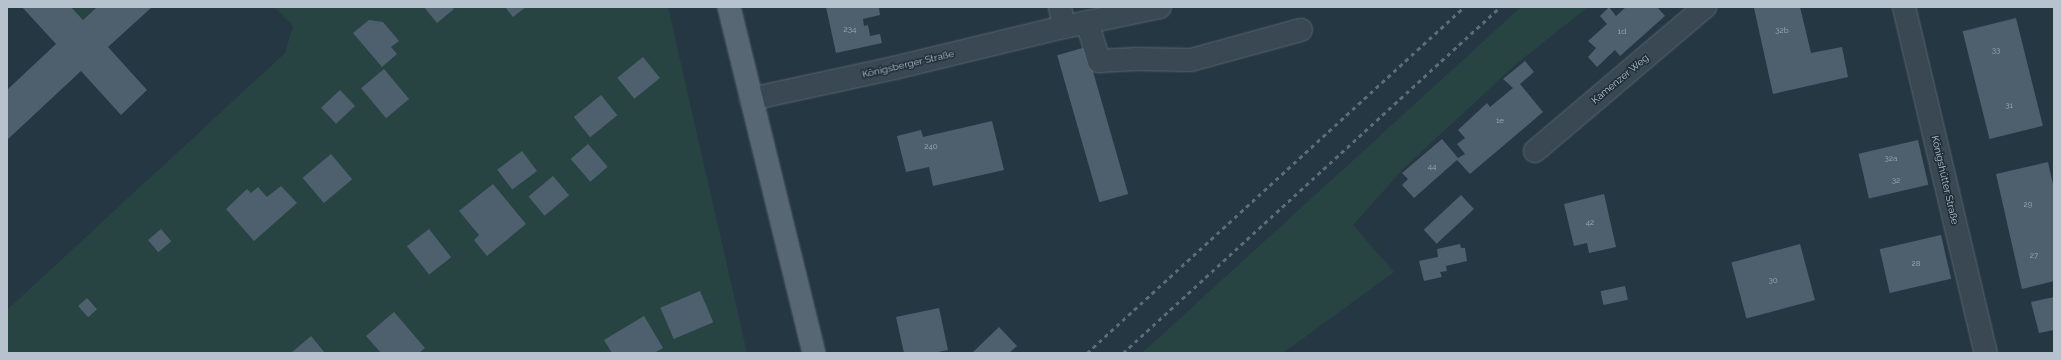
<!DOCTYPE html>
<html>
<head>
<meta charset="utf-8">
<style>
	body { margin:0 }
	#map { position:relative; width:2061px; height:360px; overflow:hidden; background:#253743; font-family:Raleway,sans-serif }
	div>[style] { position:absolute }
	.green>* { inset:0; background:#274443 }
	.building>* { inset:0; background:#4e606e; transform-origin:0 0 }
	.roads { filter:drop-shadow(0 0 1px #576570) drop-shadow(0 0 1px #576570) }
	.minor>* { height:22px; margin:-11px; padding:0 11px; transform-origin:11px; border-radius:11px; background:#394853 }
	.major>* { height:22px; margin:-11px; padding:0 11px; transform-origin:11px; border-radius:11px; background:#576773 }
	.rail>* { height:3px; margin-top:-1.5px; transform-origin:0; background:repeating-linear-gradient(90deg,#5b6d7a 0 4px,transparent 0 8px) }
	span { translate:-50% -50%; white-space:nowrap; text-align:center; line-height:1.15; -webkit-text-stroke:3px #1e2d38; paint-order:stroke }
	.number-label { font-size:8px; color:#9caab5 }
	.number-label span { -webkit-text-stroke-width:0 }
	.street-label { font-size:10px; color:#b6c2cd }
	.frame { position:absolute; inset:0; border:8px solid #b6c2cd; pointer-events:none }
</style>
</head>
<body>
<div id="map">
	<div class="green">
		<i style="clip-path:polygon(71px 7px,97px 7px,83px 20px)"></i>
		<i style="clip-path:polygon(274px 7px,668px 7px,747px 353px,7px 353px,7px 310px,285px 53px,293px 26px)"></i>
		<i style="clip-path:polygon(1521px 7px,1588px 7px,1515px 65px,1404px 168px,1353px 225px,1394px 272px,1283px 353px,1142px 353px)"></i>
	</div>
	<div class="building">
		<i style="clip-path:polygon(22px 7px,71px 7px,83px 20px,97px 7px,152px 7px,108px 47px,147px 90px,121px 115px,81px 71px,7px 140px,7px 90px,56px 44px)"></i>
		<i style="clip-path:polygon(424px 7px,452px 7px,454px 9px,437px 23px)"></i>
		<i style="clip-path:polygon(505px 7px,526px 7px,513px 17px)"></i>
		<i style="clip-path:polygon(826px 7px,881px 7px,879px 8px,880px 15px,863px 19px,864px 26px,868px 25px,870px 36px,880px 34px,882px 43px,836px 53px)"></i>
		<i style="clip-path:polygon(1609px 7px,1616px 16px,1626px 7px,1657px 7px,1665px 16px,1620px 56px,1615px 50px,1597px 67px,1588px 57px,1596px 48px,1588px 41px,1607px 24px,1600px 16px)"></i>
		<i style="clip-path:polygon(1759px 7px,1800px 7px,1811px 53px,1842px 47px,1848px 77px,1773px 94px,1754px 8px)"></i>
		<i style="left:2016px;top:18px;width:111px;height:55px;rotate:76deg"></i>
		<i style="clip-path:polygon(369px 20px,383px 22px,399px 41px,391px 47px,397px 54px,382px 67px,353px 33px)"></i>
		<i style="left:1086px;top:47px;width:153px;height:30px;rotate:74deg"></i>
		<i style="left:643px;top:57px;width:27px;height:33px;rotate:51deg"></i>
		<i style="clip-path:polygon(1525px 61px,1534px 72px,1520px 84px,1543px 112px,1470px 174px,1457px 160px,1414px 198px,1402px 185px,1408px 179px,1402px 173px,1442px 139px,1458px 158px,1465px 154px,1457px 144px,1465px 138px,1458px 130px,1487px 103px,1490px 107px,1513px 88px,1503px 79px)"></i>
		<i style="left:384px;top:69px;width:39px;height:30px;rotate:50deg"></i>
		<i style="left:340px;top:90px;width:22px;height:26px;rotate:47deg"></i>
		<i style="left:601px;top:95px;width:26px;height:35px;rotate:51deg"></i>
		<i style="clip-path:polygon(992px 121px,1004px 170px,933px 186px,929px 167px,906px 172px,897px 136px,921px 130px,923px 137px)"></i>
		<i style="left:1918px;top:140px;width:46px;height:61px;rotate:77deg"></i>
		<i style="left:588px;top:144px;width:30px;height:23px;rotate:49deg"></i>
		<i style="left:522px;top:151px;width:25px;height:31px;rotate:53deg"></i>
		<i style="left:331px;top:154px;width:33px;height:37px;rotate:50deg"></i>
		<i style="clip-path:polygon(2048px 162px,2054px 189px,2054px 281px,2022px 289px,1996px 174px)"></i>
		<i style="left:553px;top:176px;width:25px;height:32px;rotate:50deg"></i>
		<i style="clip-path:polygon(493px 184px,526px 224px,487px 256px,474px 240px,479px 235px,459px 211px)"></i>
		<i style="clip-path:polygon(281px 186px,297px 203px,254px 241px,226px 209px,247px 189px,251px 193px,258px 187px,267px 197px)"></i>
		<i style="clip-path:polygon(1604px 194px,1616px 247px,1589px 253px,1587px 243px,1574px 246px,1564px 204px)"></i>
		<i style="left:1461px;top:195px;width:19px;height:51px;rotate:47deg"></i>
		<i style="left:161px;top:229px;width:16px;height:17px;rotate:50deg"></i>
		<i style="left:429px;top:229px;width:36px;height:28px;rotate:52deg"></i>
		<i style="left:1941px;top:235px;width:45px;height:63px;rotate:77deg"></i>
		<i style="clip-path:polygon(1460px 244px,1461px 248px,1465px 248px,1467px 261px,1446px 266px,1447px 271px,1440px 272px,1442px 277px,1424px 281px,1419px 261px,1438px 257px,1437px 249px)"></i>
		<i style="left:1800px;top:244px;width:58px;height:71px;rotate:75deg"></i>
		<i style="left:1625px;top:286px;width:14px;height:25px;rotate:78deg"></i>
		<i style="left:700px;top:291px;width:34px;height:43px;rotate:67deg"></i>
		<i style="clip-path:polygon(2054px 297px,2054px 330px,2039px 333px,2031px 302px)"></i>
		<i style="left:87px;top:298px;width:15px;height:12px;rotate:48deg"></i>
		<i style="clip-path:polygon(939px 308px,948px 350px,933px 353px,904px 353px,896px 317px)"></i>
		<i style="clip-path:polygon(394px 312px,425px 348px,419px 353px,381px 353px,366px 336px)"></i>
		<i style="clip-path:polygon(644px 316px,663px 348px,654px 353px,612px 353px,604px 340px)"></i>
		<i style="clip-path:polygon(999px 327px,1017px 346px,1009px 353px,972px 353px)"></i>
		<i style="clip-path:polygon(311px 336px,325px 353px,291px 353px)"></i>
	</div>
	<div class="roads">
		<div class="minor">
			<i style="left:1060px;top:7px;width:20px;rotate:79deg"></i>
			<i style="left:1904px;top:7px;width:356px;rotate:76.7deg"></i>
			<i style="left:1087px;top:22px;width:41px;rotate:72.9deg"></i>
			<i style="left:1099px;top:61px;width:37px;rotate:-3deg"></i>
			<i style="left:1136px;top:59px;width:55px;rotate:1deg"></i>
			<i style="left:1191px;top:60px;width:114px;rotate:-15.3deg"></i>
			<i style="left:751px;top:99px;width:146px;rotate:-12.2deg"></i>
			<i style="left:894px;top:68px;width:175px;rotate:-13.6deg"></i>
			<i style="left:1064px;top:27px;width:98px;rotate:-11.8deg"></i>
			<i style="left:1535px;top:151px;width:223px;rotate:-40.3deg"></i>
		</div>
		<div class="major">
			<i style="left:729px;top:7px;width:356px;rotate:76.2deg"></i>
		</div>
	</div>
	<div class="rail">
		<i style="left:1087px;top:353px;width:512px;rotate:-42.54deg"></i>
		<i style="left:1123px;top:353px;width:512px;rotate:-42.54deg"></i>
	</div>
	<div class="number-label">
		<span style="left:850px;top:30px">234</span>
		<span style="left:1782px;top:31px">32b</span>
		<span style="left:1622px;top:32px">1d</span>
		<span style="left:1996px;top:51px">33</span>
		<span style="left:2009px;top:106px">31</span>
		<span style="left:1500px;top:121px">1e</span>
		<span style="left:931px;top:147px">240</span>
		<span style="left:1891px;top:159px">32a</span>
		<span style="left:1432px;top:167px">44</span>
		<span style="left:1896px;top:181px">32</span>
		<span style="left:2028px;top:205px">29</span>
		<span style="left:1590px;top:223px">42</span>
		<span style="left:2034px;top:256px">27</span>
		<span style="left:1916px;top:264px">28</span>
		<span style="left:1773px;top:281px">30</span>
	</div>
	<div class="street-label">
		<span style="left:908px;top:64px;rotate:-13deg">Königsberger Straße</span>
		<span style="left:1620px;top:79px;rotate:-40deg">Kamenzer Weg</span>
		<span style="left:1945px;top:180px;rotate:77deg">Königshütter Straße</span>
	</div>
	<div class="frame"></div>
</div>
</body>
</html>
